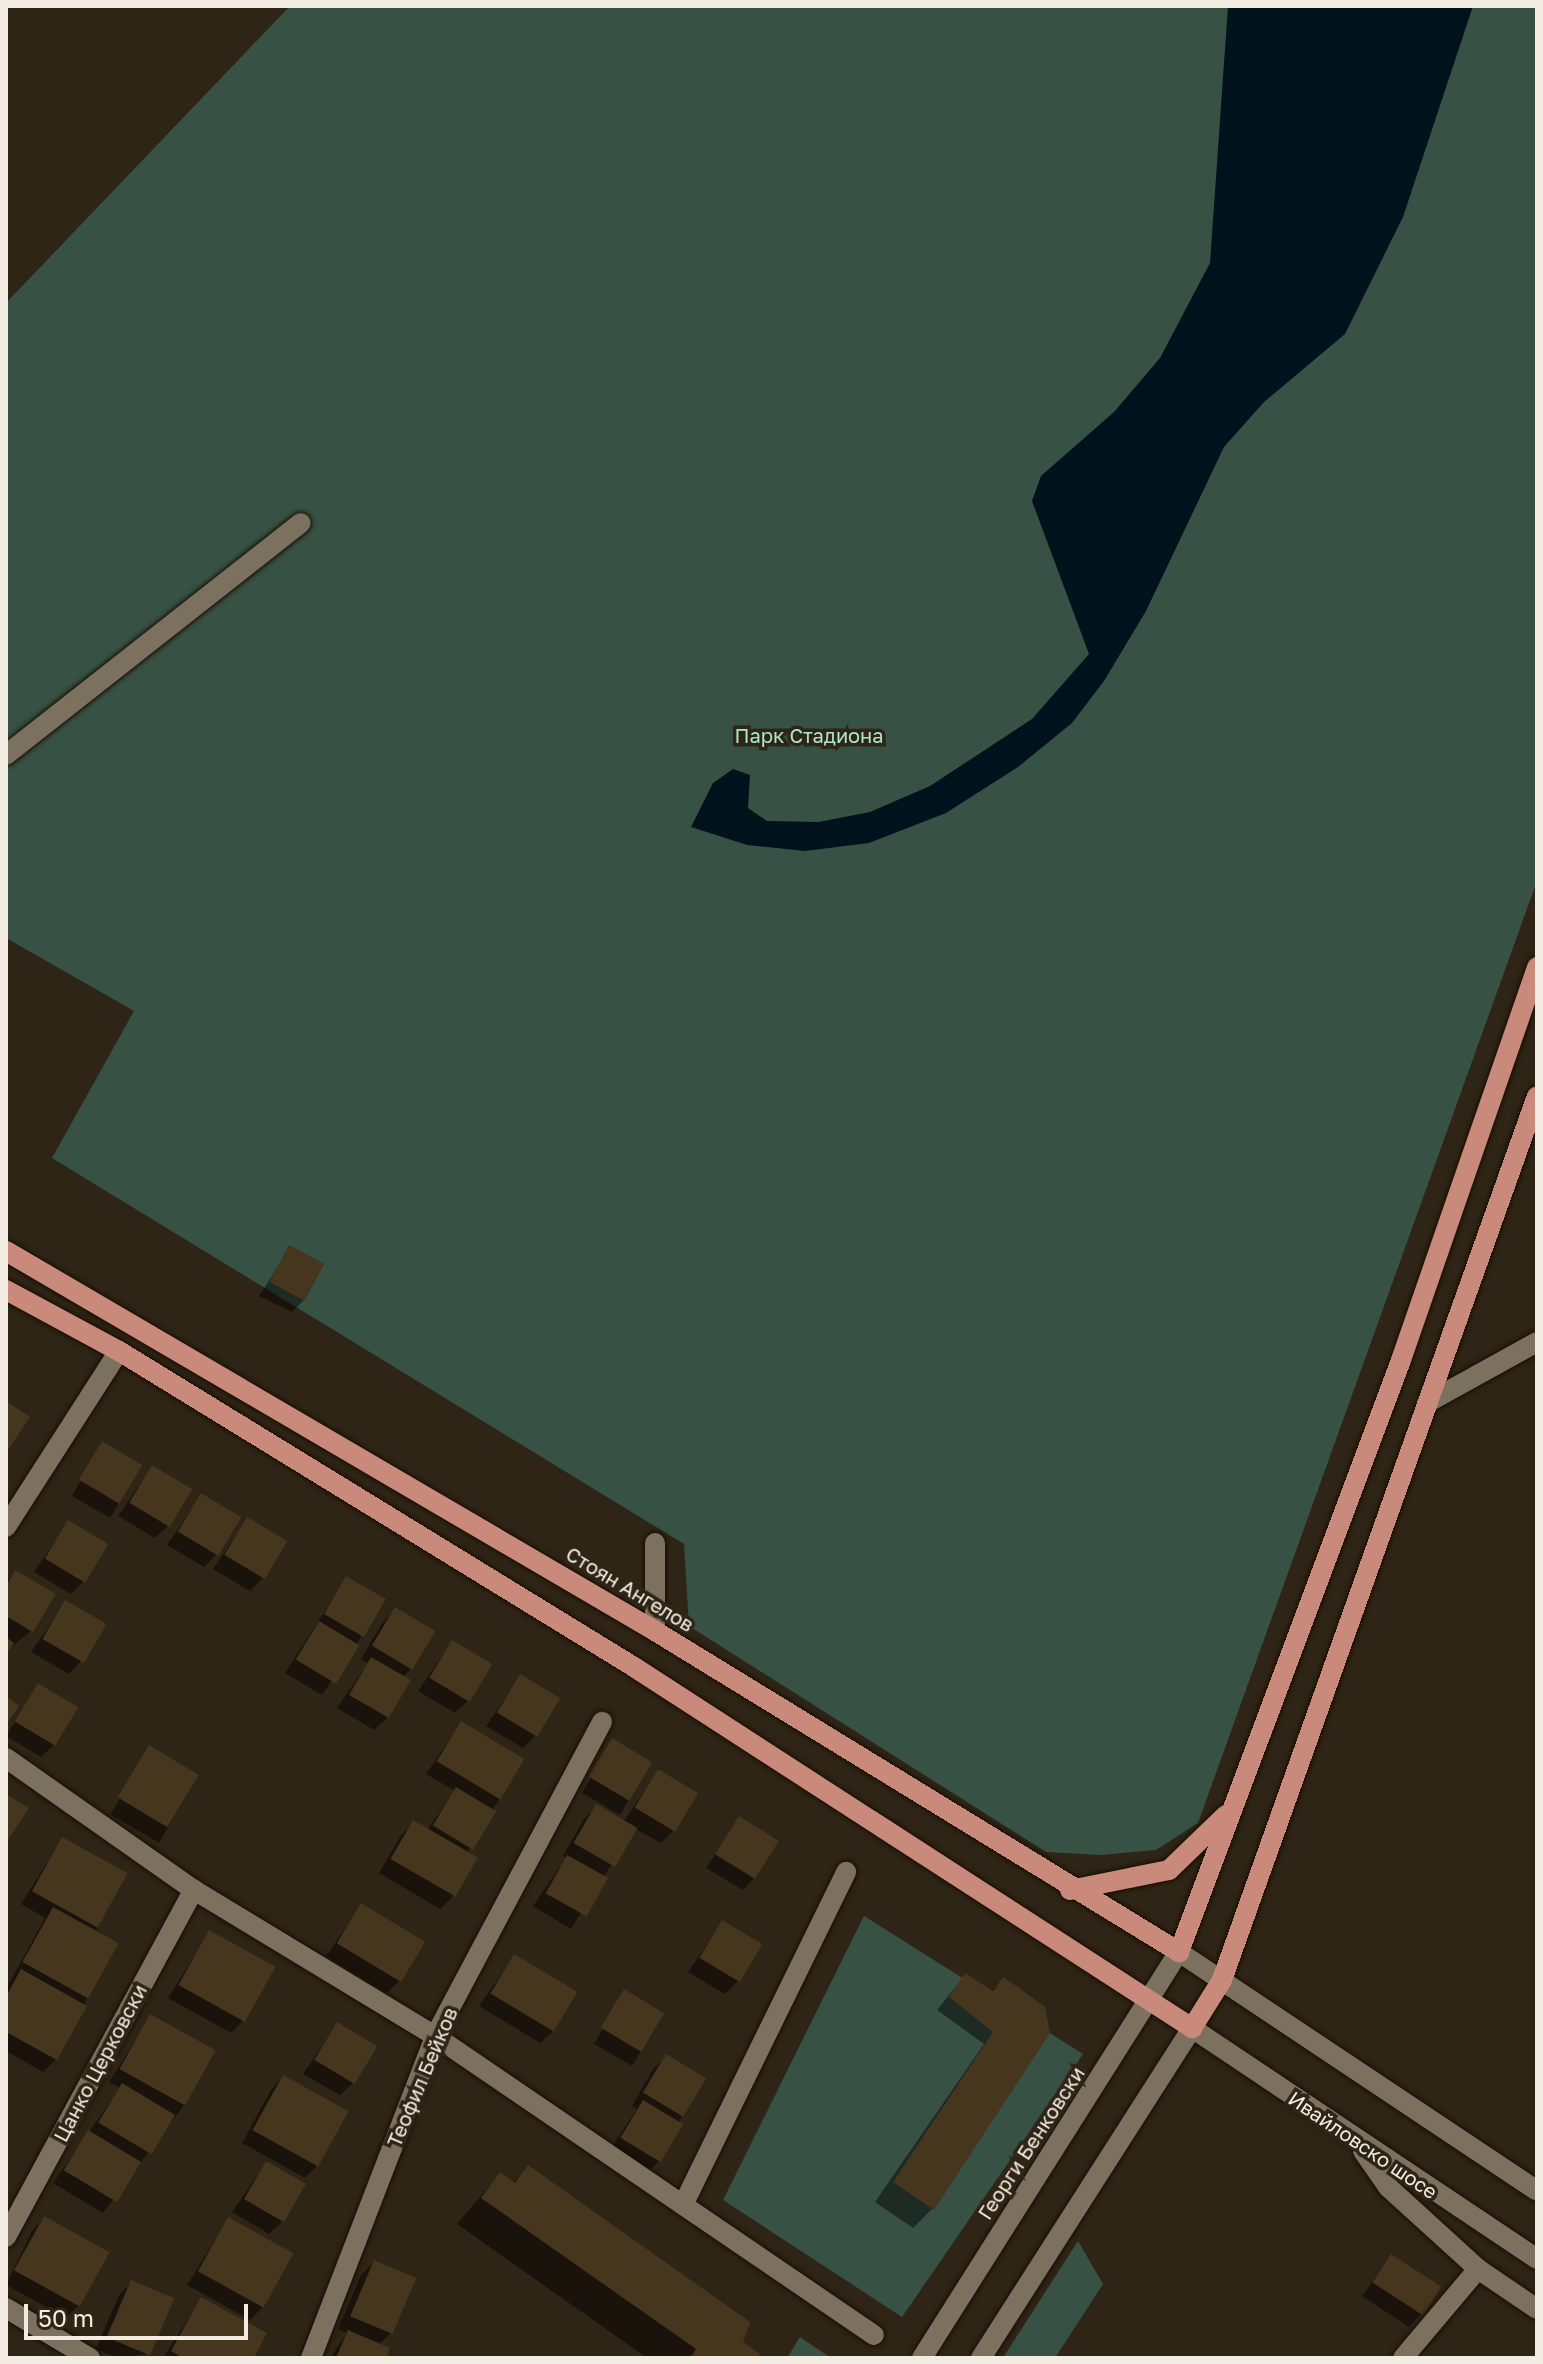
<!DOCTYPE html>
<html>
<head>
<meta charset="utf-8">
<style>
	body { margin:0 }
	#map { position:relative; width:1543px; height:2364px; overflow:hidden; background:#2f2516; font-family:"Golos Text",sans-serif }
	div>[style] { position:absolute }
	.green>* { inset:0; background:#385145 }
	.water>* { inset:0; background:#00121c }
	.shadow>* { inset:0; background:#0007; transform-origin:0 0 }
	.building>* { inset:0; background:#45361d; transform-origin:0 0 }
	.roads { filter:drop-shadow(0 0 2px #170e02) drop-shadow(0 0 2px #170e02) }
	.minor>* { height:20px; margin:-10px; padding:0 10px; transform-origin:10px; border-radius:10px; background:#7c715f }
	.major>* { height:20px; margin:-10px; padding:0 10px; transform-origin:10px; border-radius:10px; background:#c9897b }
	span { translate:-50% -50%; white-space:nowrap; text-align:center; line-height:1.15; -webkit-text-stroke:7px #2f2516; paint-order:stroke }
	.park-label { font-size:20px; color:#aae7cb }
	.street-label { font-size:20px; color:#f3ece2 }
	.frame { position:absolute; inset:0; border:8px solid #f3ece2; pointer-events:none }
	.scale { position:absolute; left:24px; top:2304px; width:224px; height:36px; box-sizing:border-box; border:4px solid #f3ece2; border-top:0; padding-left:10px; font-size:24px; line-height:28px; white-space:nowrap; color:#f3ece2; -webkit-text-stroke:6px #2f2516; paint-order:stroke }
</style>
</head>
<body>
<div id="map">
	<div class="green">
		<i style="clip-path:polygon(290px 6px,1537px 6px,1537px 881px,1198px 1823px,1156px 1850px,1101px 1855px,1046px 1852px,689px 1626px,684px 1544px,52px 1158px,134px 1011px,6px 938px,6px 303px)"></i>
		<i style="clip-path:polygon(864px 1916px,1083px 2054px,902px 2317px,723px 2200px)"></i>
		<i style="clip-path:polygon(1078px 2241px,1103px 2284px,1055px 2358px,1003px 2358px)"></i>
		<i style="clip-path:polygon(800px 2337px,831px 2358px,787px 2358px)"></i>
	</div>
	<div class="water">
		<i style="clip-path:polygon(1228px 6px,1473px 6px,1403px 217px,1345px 334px,1264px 402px,1224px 447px,1146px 611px,1104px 681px,1072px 723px,1018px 767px,946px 813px,869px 843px,805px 851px,747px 845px,691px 827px,713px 783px,733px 769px,750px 775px,748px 808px,767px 821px,819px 822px,870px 812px,930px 786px,1032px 719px,1089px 654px,1032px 501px,1041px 476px,1114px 412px,1160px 358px,1210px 263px)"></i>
	</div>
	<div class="shadow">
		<i style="clip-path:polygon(290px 1248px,304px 1300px,292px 1312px,259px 1296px)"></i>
		<i style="left:102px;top:1444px;width:44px;height:60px;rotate:30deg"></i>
		<i style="clip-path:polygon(152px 1467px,168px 1526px,155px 1538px,118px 1516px)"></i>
		<i style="clip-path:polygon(201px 1495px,217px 1554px,204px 1567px,167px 1545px)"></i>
		<i style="clip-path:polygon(247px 1519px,263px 1578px,250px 1591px,213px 1569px)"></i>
		<i style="clip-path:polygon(68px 1523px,83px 1582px,71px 1594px,34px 1572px)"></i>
		<i style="clip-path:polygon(16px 1572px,31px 1631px,6px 1651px,6px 1582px)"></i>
		<i style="clip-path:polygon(346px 1578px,361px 1637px,322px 1695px,285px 1673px)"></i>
		<i style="clip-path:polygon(66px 1602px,81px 1661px,69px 1674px,31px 1652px)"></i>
		<i style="clip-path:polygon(395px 1610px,411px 1669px,402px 1678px,387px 1718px,374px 1730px,337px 1708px,368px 1663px,361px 1659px,383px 1622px)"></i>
		<i style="clip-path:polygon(452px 1642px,468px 1701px,455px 1713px,418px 1691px)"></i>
		<i style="clip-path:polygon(520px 1677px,536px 1735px,523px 1748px,486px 1726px)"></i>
		<i style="clip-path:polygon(38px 1686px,54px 1745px,41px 1757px,6px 1736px)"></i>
		<i style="clip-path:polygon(461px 1723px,500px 1798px,466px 1854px,452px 1897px,440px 1909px,379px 1873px,401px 1835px,414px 1822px,427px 1830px,455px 1791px,426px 1774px)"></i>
		<i style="left:612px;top:1741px;width:44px;height:60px;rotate:30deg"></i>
		<i style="left:149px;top:1748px;width:56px;height:77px;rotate:30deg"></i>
		<i style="clip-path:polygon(658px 1772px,674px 1830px,661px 1843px,634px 1828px,571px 1929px,533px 1906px,566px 1858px,563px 1856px,584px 1819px,597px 1807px,623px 1822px)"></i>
		<i style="clip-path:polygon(740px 1819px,755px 1877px,743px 1890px,706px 1868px)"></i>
		<i style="clip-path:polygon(62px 1839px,97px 1926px,88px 1997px,56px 2059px,43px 2072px,6px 2051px,6px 1989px,45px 1918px,21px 1904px)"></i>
		<i style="clip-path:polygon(361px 1906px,400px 1980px,387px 1993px,326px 1956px)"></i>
		<i style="clip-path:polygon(722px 1922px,738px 1981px,725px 1994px,688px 1972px)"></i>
		<i style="clip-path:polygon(209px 1933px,244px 2020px,231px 2033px,168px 1998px)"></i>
		<i style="clip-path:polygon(514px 1956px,553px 2031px,540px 2043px,479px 2006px)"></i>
		<i style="clip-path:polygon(965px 1975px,990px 1992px,1003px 1980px,1048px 2033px,932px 2209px,913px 2228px,875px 2202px,984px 2044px,937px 2010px)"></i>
		<i style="left:624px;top:1992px;width:44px;height:60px;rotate:30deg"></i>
		<i style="clip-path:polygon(150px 2017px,185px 2104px,103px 2213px,53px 2183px,120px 2088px,109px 2082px)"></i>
		<i style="clip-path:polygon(337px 2024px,353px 2083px,340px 2095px,303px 2074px)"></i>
		<i style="clip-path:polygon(666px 2057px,682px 2115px,659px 2161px,646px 2174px,609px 2151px,637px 2109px,632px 2106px,653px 2069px)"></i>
		<i style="clip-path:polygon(283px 2077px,318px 2165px,305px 2178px,242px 2143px,271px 2090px)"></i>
		<i style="clip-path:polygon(266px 2163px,282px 2222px,269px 2234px,232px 2212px)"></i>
		<i style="clip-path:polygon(528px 2168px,741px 2343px,755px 2358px,647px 2358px,457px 2224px,500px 2174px,513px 2183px)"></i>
		<i style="clip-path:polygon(44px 2218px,79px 2305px,66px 2318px,6px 2285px,32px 2231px)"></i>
		<i style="clip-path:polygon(228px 2219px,263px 2307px,250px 2320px,187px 2285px)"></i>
		<i style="clip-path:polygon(1391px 2257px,1421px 2314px,1409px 2327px,1362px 2296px)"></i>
		<i style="clip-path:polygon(374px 2262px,390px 2334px,378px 2345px,384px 2358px,330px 2358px,347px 2333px,338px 2329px,361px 2275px)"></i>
		<i style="clip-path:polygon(132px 2282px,148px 2354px,116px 2358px,96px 2349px,119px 2295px)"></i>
		<i style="clip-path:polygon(201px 2299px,251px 2358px,163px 2358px)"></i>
	</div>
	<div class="building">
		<i style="left:289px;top:1245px;width:40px;height:42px;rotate:28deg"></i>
		<i style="clip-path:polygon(6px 1401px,30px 1417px,6px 1453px)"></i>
		<i style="left:102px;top:1441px;width:47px;height:45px;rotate:31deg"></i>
		<i style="left:152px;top:1465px;width:47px;height:44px;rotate:31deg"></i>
		<i style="left:201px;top:1493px;width:47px;height:45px;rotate:31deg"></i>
		<i style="left:247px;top:1517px;width:47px;height:44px;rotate:31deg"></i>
		<i style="left:68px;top:1520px;width:47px;height:45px;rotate:31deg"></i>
		<i style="clip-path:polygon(15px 1570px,56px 1594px,33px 1632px,6px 1616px,6px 1586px)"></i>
		<i style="left:346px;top:1576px;width:46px;height:44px;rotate:30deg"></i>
		<i style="left:65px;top:1600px;width:48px;height:45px;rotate:30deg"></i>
		<i style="left:395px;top:1607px;width:47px;height:45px;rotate:31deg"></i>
		<i style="left:319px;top:1621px;width:47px;height:45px;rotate:31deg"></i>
		<i style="clip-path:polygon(6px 1637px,14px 1643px,6px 1655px)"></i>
		<i style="left:452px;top:1640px;width:47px;height:44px;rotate:31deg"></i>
		<i style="left:371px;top:1657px;width:46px;height:44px;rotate:30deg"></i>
		<i style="left:520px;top:1674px;width:47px;height:45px;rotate:31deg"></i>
		<i style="left:38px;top:1683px;width:47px;height:45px;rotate:31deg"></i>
		<i style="clip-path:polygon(6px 1696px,19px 1706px,6px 1725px)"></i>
		<i style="left:461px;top:1721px;width:74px;height:47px;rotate:31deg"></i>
		<i style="left:612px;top:1738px;width:47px;height:45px;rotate:31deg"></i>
		<i style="left:149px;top:1745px;width:58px;height:61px;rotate:31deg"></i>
		<i style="left:658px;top:1769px;width:47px;height:45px;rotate:31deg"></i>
		<i style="left:456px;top:1787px;width:47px;height:45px;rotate:31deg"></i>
		<i style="clip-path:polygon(6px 1794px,29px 1808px,6px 1843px)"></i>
		<i style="left:596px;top:1804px;width:48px;height:45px;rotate:30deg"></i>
		<i style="left:739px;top:1816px;width:47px;height:45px;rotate:32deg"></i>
		<i style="left:413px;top:1820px;width:75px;height:45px;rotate:30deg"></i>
		<i style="left:62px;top:1837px;width:75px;height:62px;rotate:29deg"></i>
		<i style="left:567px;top:1855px;width:47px;height:44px;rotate:29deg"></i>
		<i style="left:361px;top:1903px;width:75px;height:47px;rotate:31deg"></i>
		<i style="left:53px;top:1907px;width:75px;height:63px;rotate:29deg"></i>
		<i style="left:722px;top:1920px;width:47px;height:44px;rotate:31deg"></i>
		<i style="left:209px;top:1930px;width:76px;height:63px;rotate:29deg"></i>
		<i style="left:514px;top:1954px;width:74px;height:46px;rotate:31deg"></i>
		<i style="clip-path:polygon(21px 1969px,87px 2006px,57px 2060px,6px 2032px,6px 1997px)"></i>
		<i style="clip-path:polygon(965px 1973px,993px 1991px,1003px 1977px,1022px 1990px,1045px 2007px,1050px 2033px,934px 2210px,893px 2182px,993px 2032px,949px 1997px)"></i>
		<i style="left:624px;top:1989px;width:47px;height:45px;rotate:31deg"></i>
		<i style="left:150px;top:2014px;width:75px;height:63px;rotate:29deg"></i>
		<i style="left:337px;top:2022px;width:47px;height:44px;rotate:31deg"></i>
		<i style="left:666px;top:2054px;width:47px;height:45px;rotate:31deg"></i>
		<i style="left:283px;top:2075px;width:75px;height:63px;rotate:29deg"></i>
		<i style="left:122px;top:2083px;width:62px;height:46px;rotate:31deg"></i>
		<i style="left:643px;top:2100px;width:47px;height:44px;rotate:31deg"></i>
		<i style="left:88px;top:2130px;width:62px;height:47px;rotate:31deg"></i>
		<i style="left:266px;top:2161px;width:46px;height:44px;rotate:30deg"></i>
		<i style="clip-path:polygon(528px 2165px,750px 2322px,743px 2342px,760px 2354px,758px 2358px,690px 2358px,696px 2349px,481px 2198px,500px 2172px,515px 2183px)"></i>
		<i style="left:44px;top:2216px;width:75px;height:62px;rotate:29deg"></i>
		<i style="left:228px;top:2217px;width:75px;height:62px;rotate:29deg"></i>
		<i style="left:1391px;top:2254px;width:60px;height:34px;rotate:33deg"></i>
		<i style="left:374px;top:2260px;width:46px;height:61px;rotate:23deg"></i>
		<i style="left:131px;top:2280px;width:47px;height:62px;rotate:23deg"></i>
		<i style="clip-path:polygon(201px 2297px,267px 2333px,254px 2358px,183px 2358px,171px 2351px)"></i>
		<i style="clip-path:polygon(348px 2330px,390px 2348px,386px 2358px,336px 2358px)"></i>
	</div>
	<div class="roads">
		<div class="minor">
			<i style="left:6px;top:755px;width:375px;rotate:-38.2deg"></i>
			<i style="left:1427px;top:1403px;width:126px;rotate:-29deg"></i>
			<i style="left:6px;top:1527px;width:209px;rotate:-57.3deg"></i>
			<i style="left:655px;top:1543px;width:88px;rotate:90deg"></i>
			<i style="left:6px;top:1758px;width:230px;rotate:35.1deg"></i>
			<i style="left:194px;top:1890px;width:282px;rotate:31.2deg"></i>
			<i style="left:435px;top:2036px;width:531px;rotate:34.26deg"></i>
			<i style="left:1363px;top:2151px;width:44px;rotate:55.2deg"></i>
			<i style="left:1388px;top:2187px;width:122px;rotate:42.3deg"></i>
			<i style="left:1478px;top:2269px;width:71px;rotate:34.1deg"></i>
			<i style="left:683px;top:2205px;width:371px;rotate:-63.9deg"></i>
			<i style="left:6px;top:2237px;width:395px;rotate:-61.6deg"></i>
			<i style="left:6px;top:2308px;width:98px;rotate:30.8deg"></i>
			<i style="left:311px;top:2358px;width:345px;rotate:-68.9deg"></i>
			<i style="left:435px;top:2036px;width:356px;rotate:-62deg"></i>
			<i style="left:922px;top:2358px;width:481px;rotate:-57.7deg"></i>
			<i style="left:1179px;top:1952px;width:430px;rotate:33.7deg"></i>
			<i style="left:981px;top:2358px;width:392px;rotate:-57.4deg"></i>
			<i style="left:1192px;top:2028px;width:415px;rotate:33.8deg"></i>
			<i style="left:1403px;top:2358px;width:116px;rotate:-49.9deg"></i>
		</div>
		<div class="major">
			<i style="left:6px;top:1251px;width:752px;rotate:30.35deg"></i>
			<i style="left:655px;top:1631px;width:615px;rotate:31.49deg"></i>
			<i style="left:1179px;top:1952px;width:632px;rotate:-69.44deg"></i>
			<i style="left:1401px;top:1360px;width:416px;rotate:-70.9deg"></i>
			<i style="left:6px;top:1290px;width:128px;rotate:28.4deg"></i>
			<i style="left:119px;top:1351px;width:604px;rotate:31.53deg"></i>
			<i style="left:634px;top:1667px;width:665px;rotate:32.9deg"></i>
			<i style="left:1192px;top:2028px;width:57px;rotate:-58deg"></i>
			<i style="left:1222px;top:1980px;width:938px;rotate:-70.39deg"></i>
			<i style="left:1070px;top:1890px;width:101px;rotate:-11.4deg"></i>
			<i style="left:1169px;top:1870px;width:79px;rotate:-44deg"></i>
		</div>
	</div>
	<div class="park-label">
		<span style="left:809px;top:735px">Парк Стадиона</span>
	</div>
	<div class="street-label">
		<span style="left:630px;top:1589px;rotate:31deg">Стоян Ангелов</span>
		<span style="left:100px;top:2063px;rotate:-62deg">Цанко Церковски</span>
		<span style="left:422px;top:2077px;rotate:-67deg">Теофил Бейков</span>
		<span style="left:1031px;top:2143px;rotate:-57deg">Георги Бенковски</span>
		<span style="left:1363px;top:2145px;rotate:34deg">Ивайловско шосе</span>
	</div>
	<div class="frame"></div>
	<div class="scale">50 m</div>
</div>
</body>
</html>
